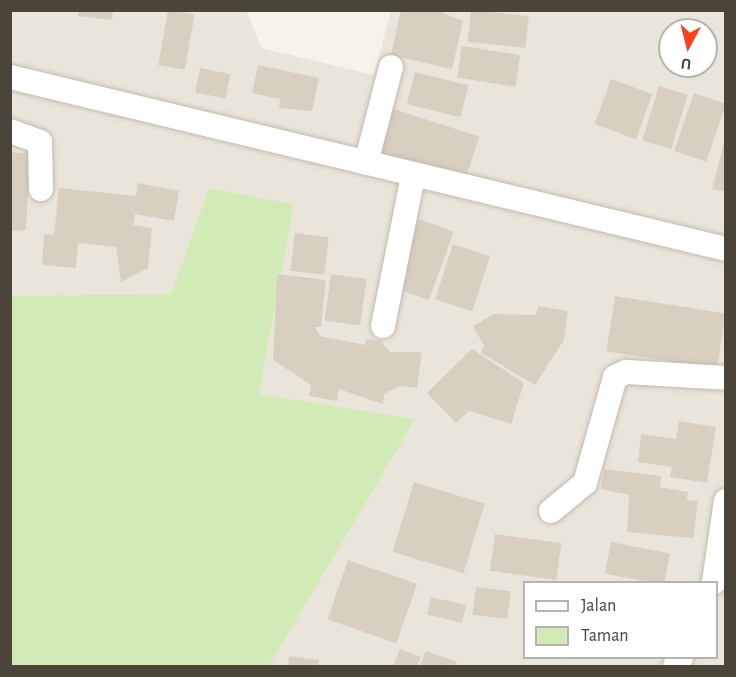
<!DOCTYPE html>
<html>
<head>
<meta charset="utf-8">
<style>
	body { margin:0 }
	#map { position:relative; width:736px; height:677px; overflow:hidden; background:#f6f3ec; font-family:"Alegreya Sans",sans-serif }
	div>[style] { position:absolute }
	.residential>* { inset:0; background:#eae5da }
	.green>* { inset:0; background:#d2eab5 }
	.building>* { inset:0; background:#d8cfc1; transform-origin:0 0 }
	.roads { filter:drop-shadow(0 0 2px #c2bbae) drop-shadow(0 0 2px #c2bbae) }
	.minor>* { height:24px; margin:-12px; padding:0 12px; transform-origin:12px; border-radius:12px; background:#fff }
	span { translate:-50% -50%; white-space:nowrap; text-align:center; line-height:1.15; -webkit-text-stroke:4.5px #fff; paint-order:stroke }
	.frame { position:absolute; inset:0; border:12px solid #4b4439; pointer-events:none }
	.legend { position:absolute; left:523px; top:581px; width:195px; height:78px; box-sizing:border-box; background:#fff; border:2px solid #b7b4b0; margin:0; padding:8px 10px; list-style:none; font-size:18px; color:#4b4439 }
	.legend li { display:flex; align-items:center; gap:12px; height:30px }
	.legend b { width:30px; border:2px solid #b7b4b0 }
	.north { position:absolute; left:658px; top:18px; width:60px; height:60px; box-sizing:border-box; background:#fff; border:2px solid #b7b4b0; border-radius:50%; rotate:187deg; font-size:16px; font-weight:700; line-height:24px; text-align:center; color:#4b4439 }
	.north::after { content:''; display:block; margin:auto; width:21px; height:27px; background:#fc3f1d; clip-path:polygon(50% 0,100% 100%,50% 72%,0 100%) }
</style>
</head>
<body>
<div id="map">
	<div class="residential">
		<i style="clip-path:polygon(evenodd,10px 11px,247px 11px,261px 48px,374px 75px,391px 11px,720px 11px,726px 17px,725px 666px,269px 666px,274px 651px,259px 394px,294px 204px,209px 188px,171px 294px,11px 296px,10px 11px,670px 30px,706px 30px,706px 66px,670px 66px,670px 30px,10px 11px,524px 582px,716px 582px,716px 658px,524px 658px,524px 582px)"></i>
	</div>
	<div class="green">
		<i style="clip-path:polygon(209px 188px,294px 204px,259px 394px,415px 419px,269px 666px,11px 666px,10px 296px,171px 294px)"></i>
	</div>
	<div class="building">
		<i style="clip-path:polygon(79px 10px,113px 10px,112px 20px,78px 16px)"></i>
		<i style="left:168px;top:10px;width:27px;height:56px;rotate:10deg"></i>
		<i style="clip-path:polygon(401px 10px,436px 10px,463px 21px,452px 69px,391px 55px)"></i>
		<i style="left:471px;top:10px;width:58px;height:32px;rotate:6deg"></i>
		<i style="left:462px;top:46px;width:59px;height:32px;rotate:9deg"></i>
		<i style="clip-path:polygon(258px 65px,319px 78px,312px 111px,279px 108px,280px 99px,252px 93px)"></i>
		<i style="left:200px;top:68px;width:31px;height:25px;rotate:11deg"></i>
		<i style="left:415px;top:72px;width:55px;height:33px;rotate:14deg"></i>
		<i style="left:611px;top:79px;width:44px;height:48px;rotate:20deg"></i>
		<i style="left:659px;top:86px;width:30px;height:57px;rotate:17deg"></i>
		<i style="left:694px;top:93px;width:34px;height:61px;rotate:19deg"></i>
		<i style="left:388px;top:107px;width:96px;height:48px;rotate:18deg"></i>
		<i style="clip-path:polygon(725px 139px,726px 139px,726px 192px,712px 189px)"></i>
		<i style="clip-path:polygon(10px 152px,30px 154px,26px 230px,10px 231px)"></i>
		<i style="clip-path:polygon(138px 183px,179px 191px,174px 221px,135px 214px,133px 225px,152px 228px,148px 268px,121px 282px,116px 247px,78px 243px,76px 268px,42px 265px,44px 234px,54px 235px,59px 188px,136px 196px)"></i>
		<i style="left:419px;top:219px;width:37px;height:73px;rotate:20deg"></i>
		<i style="left:295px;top:233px;width:34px;height:38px;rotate:7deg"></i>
		<i style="left:453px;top:244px;width:39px;height:58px;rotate:18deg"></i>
		<i style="clip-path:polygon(277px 274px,326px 280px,321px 327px,315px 327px,320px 336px,365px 345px,366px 339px,381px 341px,390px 352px,422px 352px,417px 388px,400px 386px,384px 394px,383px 404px,339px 389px,337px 401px,309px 396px,311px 385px,273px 360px)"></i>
		<i style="left:331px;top:274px;width:36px;height:47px;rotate:8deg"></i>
		<i style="left:615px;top:296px;width:112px;height:56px;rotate:9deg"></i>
		<i style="clip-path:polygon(538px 306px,568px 311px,564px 340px,535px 385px,481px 353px,484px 346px,473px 326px,494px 314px,536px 315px)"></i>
		<i style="clip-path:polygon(472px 349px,524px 383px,511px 424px,469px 411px,456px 423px,427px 393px)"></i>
		<i style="clip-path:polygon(679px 421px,716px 427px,707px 483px,670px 477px,672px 467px,638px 462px,641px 434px,676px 439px)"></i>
		<i style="clip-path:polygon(604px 469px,661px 476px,660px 487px,688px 492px,687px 500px,698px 501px,693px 538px,627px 532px,629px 495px,601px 489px)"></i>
		<i style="left:414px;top:482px;width:74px;height:73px;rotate:17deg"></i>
		<i style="left:495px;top:534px;width:67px;height:37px;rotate:8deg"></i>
		<i style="left:611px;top:542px;width:60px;height:32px;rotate:11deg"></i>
		<i style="left:348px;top:560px;width:73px;height:63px;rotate:19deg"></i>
		<i style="left:476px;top:587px;width:35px;height:28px;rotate:7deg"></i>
		<i style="left:431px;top:597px;width:36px;height:18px;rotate:13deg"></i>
		<i style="clip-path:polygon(400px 649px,421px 657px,417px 666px,393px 666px)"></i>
		<i style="clip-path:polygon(426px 651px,457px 662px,455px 666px,420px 666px)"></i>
		<i style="clip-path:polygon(289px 656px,319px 660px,318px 666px,288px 666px)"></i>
	</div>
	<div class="roads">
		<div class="minor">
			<i style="left:10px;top:77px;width:736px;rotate:13.51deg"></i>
			<i style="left:10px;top:131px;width:32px;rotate:20deg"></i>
			<i style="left:40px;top:142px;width:47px;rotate:88.8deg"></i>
			<i style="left:366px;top:163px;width:99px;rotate:-75.4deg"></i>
			<i style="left:383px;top:326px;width:153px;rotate:-78.7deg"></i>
			<i style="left:551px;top:511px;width:44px;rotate:-39.5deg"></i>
			<i style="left:585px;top:483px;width:110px;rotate:-74.2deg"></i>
			<i style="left:615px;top:377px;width:12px;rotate:-24deg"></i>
			<i style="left:626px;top:372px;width:100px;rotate:3.4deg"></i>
			<i style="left:714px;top:582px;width:82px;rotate:-81.6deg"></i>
			<i style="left:675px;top:666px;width:10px;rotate:-53deg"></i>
		</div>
	</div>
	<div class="frame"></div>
	<ul class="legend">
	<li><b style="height:8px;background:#fff"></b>Jalan</li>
	<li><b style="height:16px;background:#d2eab5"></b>Taman</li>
	</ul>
	<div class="north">U</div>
</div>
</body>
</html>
